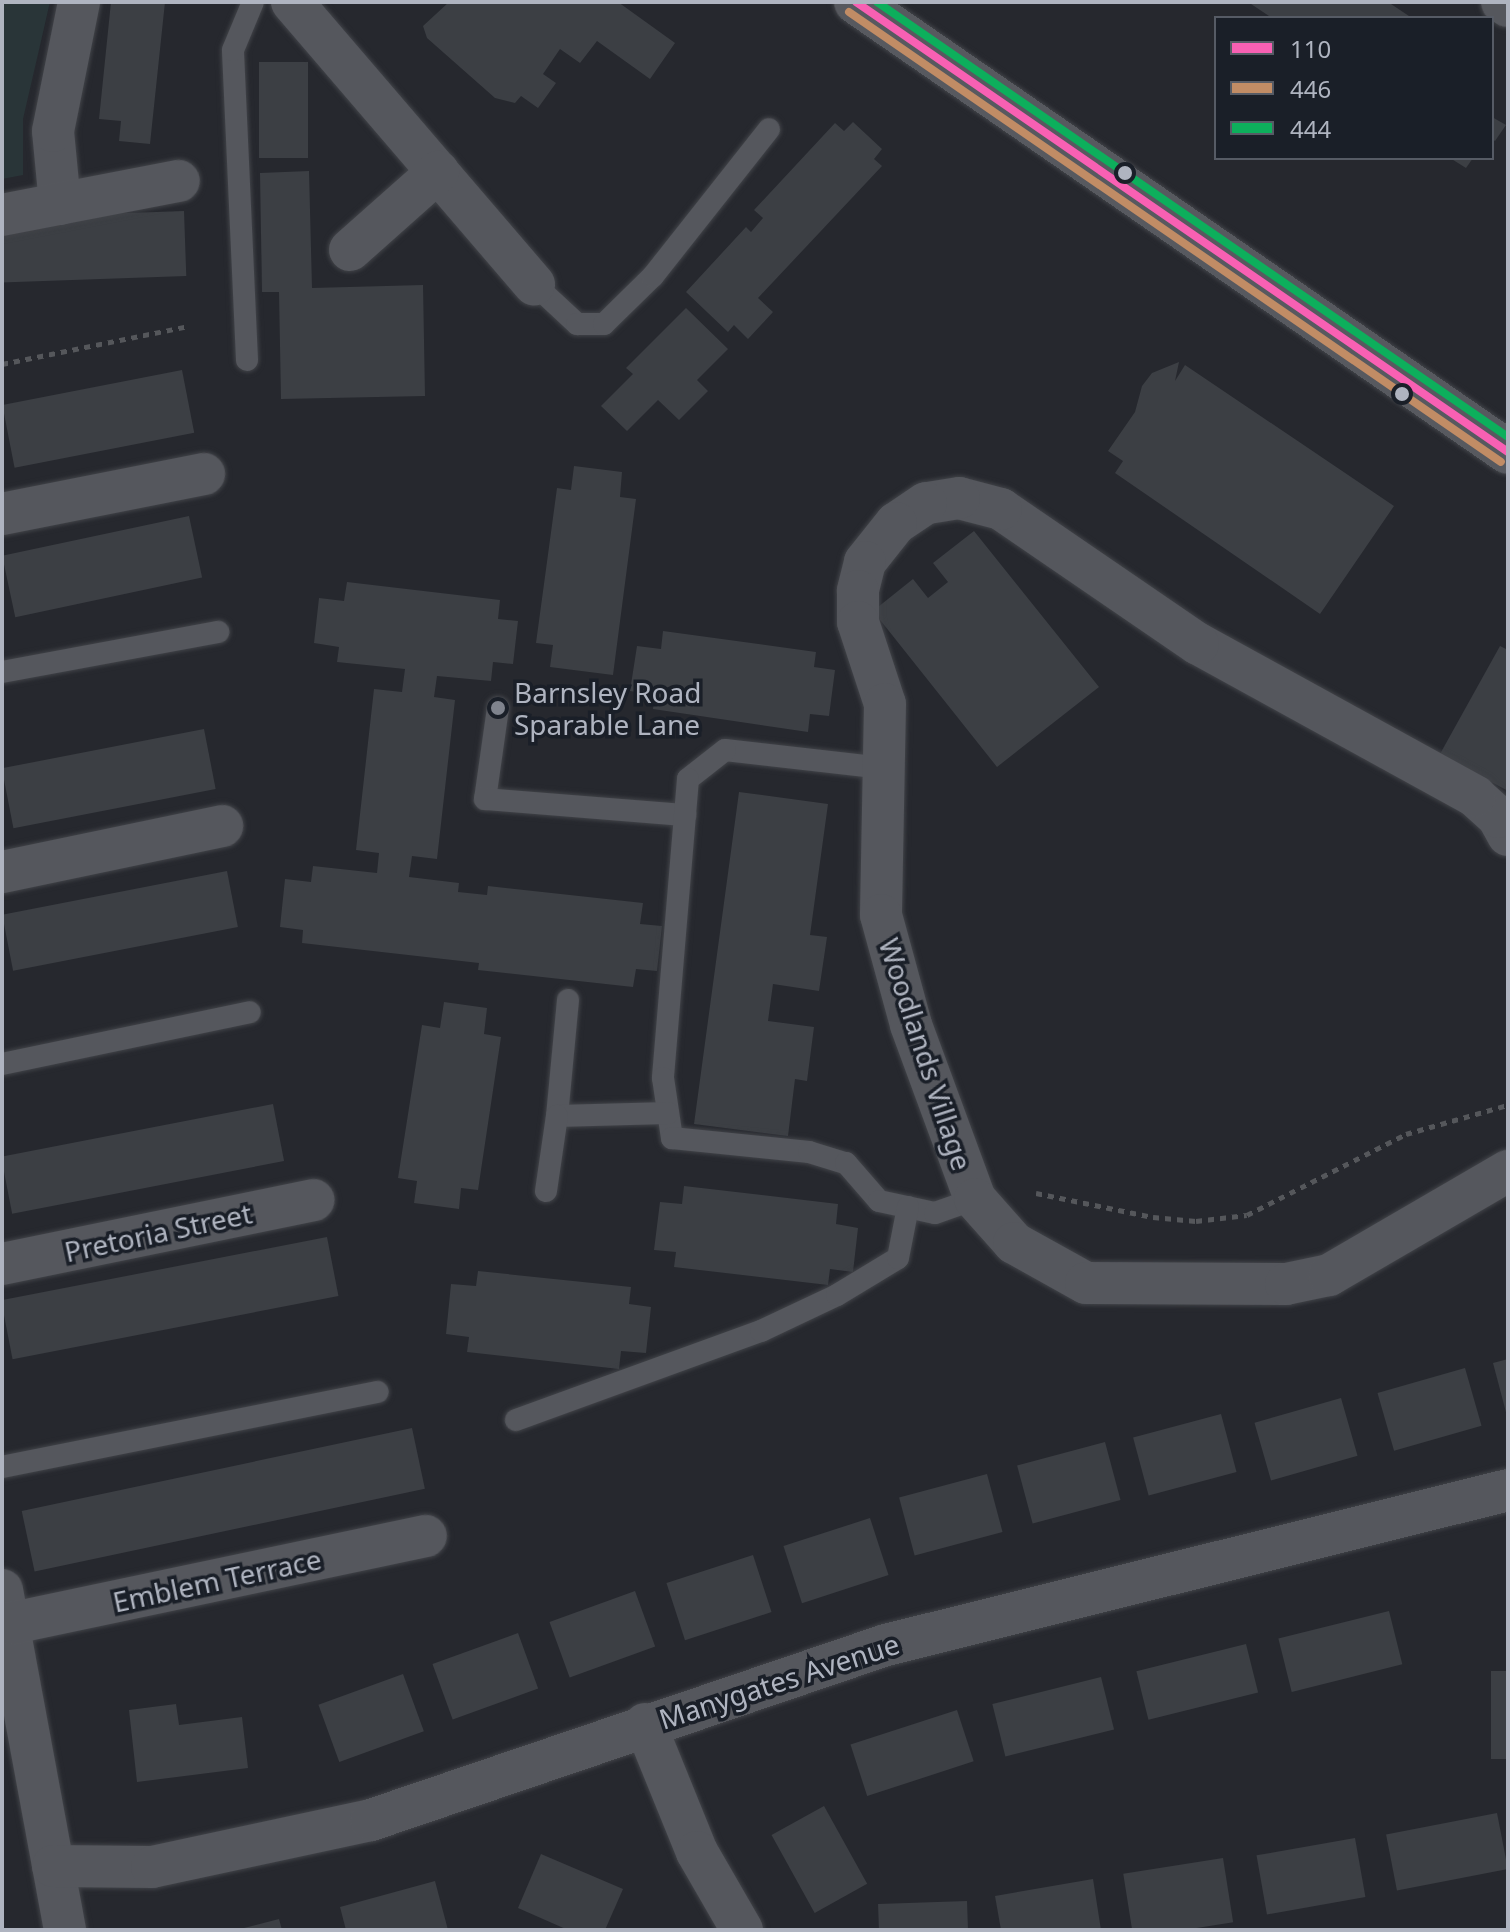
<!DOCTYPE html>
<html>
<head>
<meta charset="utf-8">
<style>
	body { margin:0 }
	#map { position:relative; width:1510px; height:1932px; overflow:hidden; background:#26282e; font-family:"Noto Sans",sans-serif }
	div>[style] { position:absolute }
	.green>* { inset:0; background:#293538 }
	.building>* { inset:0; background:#3c3f44; transform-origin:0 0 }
	.path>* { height:5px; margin-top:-2.5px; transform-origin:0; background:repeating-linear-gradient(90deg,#55575b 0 6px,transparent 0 12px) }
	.roads { filter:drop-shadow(0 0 2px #414348) drop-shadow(0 0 2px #414348) }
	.service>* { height:22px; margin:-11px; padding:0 11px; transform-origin:11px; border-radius:11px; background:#55575d }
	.minor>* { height:42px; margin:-21px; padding:0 21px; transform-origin:21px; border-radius:21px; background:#55575d }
	.primary>* { height:44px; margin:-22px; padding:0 22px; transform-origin:22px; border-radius:22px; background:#57595f }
	.bus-1>* { height:8px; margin:-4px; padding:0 4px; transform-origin:4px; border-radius:4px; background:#f860b3 }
	.bus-2>* { height:8px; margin:-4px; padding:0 4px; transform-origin:4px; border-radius:4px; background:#c18c65 }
	.bus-3>* { height:8px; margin:-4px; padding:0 4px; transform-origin:4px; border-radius:4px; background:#0daf5c }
	.dots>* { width:22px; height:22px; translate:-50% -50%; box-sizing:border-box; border:4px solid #1a1f28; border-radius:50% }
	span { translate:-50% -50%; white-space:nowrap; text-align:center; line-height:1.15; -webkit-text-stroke:7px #1a1f28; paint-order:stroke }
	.poi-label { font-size:28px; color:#afb4c0 }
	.left { translate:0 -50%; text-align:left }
	.street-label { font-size:28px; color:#afb4c0 }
	.frame { position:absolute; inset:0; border:4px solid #afb4c0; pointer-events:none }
	.legend { position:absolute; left:1214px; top:16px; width:280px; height:144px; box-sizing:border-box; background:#1a1f28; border:2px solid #565b65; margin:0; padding:10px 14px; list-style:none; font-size:24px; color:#afb4c0 }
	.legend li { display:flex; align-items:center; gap:16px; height:40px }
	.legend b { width:40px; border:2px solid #565b65 }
</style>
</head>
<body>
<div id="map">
	<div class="green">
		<i style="clip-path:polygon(2px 2px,50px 2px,23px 119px,23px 175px,2px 179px)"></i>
	</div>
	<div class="building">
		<i style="clip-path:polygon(111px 2px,165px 2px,150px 144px,119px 141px,121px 121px,99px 119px)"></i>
		<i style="clip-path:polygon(449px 2px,618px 2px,675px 43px,650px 79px,597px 41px,580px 63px,560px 49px,543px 74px,556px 83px,538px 108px,521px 96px,515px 103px,495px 98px,427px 38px,423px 26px)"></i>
		<i style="clip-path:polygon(1248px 2px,1388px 2px,1412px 18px,1272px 18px)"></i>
		<i style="left:308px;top:62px;width:96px;height:49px;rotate:90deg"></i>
		<i style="clip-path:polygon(1492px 117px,1506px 125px,1495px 141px,1492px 139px)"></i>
		<i style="clip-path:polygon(853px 122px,882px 149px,874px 159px,882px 166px,758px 298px,773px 312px,748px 339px,734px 325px,728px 332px,686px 292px,746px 227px,751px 232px,763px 218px,754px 210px,835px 123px,844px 131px)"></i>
		<i style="clip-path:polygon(1450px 158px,1473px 158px,1466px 168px)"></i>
		<i style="clip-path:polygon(309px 171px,312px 288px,423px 285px,425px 396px,281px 399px,279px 292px,262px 292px,260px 173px)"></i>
		<i style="left:184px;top:211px;width:65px;height:185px;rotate:88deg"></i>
		<i style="clip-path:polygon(686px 308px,728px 349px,697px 380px,708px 391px,679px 420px,658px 400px,627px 431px,601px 406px,633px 374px,626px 368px)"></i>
		<i style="clip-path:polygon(1179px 362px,1175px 381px,1185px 365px,1394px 506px,1320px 614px,1115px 473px,1123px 461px,1108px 451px,1135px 412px,1142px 386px,1152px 373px)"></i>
		<i style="left:182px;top:370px;width:64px;height:183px;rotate:79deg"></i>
		<i style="clip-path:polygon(574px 466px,622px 472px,620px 497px,636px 499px,613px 675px,550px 667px,553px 645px,536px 643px,557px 488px,571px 490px)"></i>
		<i style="left:189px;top:516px;width:63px;height:191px;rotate:78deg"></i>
		<i style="clip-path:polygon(974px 531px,1099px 687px,997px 767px,873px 611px,913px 579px,928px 598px,948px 582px,933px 563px)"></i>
		<i style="clip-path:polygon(347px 582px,500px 600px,498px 619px,518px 621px,513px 664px,493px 662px,491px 681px,437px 676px,434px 697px,455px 700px,437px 859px,412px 856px,409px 877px,459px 883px,458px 892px,487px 895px,488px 886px,643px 903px,640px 924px,662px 926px,657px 971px,636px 969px,633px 987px,478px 970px,479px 963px,302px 943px,303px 930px,280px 927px,285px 879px,311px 882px,313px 866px,377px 873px,379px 853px,356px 850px,374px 689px,402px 692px,405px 669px,337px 662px,339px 647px,314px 643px,319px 598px,344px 601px)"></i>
		<i style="clip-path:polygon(663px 631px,816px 652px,814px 667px,835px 670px,829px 716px,810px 714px,808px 732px,653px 709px,655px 695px,630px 691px,637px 646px,661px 649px)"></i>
		<i style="clip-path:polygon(1500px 646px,1508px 650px,1508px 791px,1440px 754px)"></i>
		<i style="left:204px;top:729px;width:61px;height:206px;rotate:79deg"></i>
		<i style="clip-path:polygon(739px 792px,828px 804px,810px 935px,827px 937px,819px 991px,773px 984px,768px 1021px,814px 1027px,807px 1081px,795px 1079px,788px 1136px,694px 1124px)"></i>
		<i style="left:227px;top:871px;width:57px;height:229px;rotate:79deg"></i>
		<i style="clip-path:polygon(444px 1002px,487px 1008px,484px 1034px,501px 1037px,478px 1190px,461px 1188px,459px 1209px,414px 1203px,417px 1181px,398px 1178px,422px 1025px,440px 1028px)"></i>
		<i style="left:273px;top:1104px;width:58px;height:277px;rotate:79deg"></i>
		<i style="clip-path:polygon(684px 1186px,838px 1204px,836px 1224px,858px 1228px,853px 1272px,830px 1269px,828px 1285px,674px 1267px,676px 1252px,654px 1250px,660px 1202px,682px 1204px)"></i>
		<i style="left:327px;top:1237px;width:60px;height:332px;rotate:79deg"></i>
		<i style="clip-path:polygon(478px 1271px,631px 1287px,629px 1304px,651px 1307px,646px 1353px,621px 1351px,619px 1369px,467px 1352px,469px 1337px,446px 1334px,451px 1284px,476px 1286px)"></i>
		<i style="clip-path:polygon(1508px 1359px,1508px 1416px,1507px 1416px,1493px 1363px)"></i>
		<i style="left:1465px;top:1368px;width:60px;height:91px;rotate:74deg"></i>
		<i style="left:1341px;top:1398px;width:60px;height:90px;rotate:74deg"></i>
		<i style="left:1221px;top:1414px;width:60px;height:91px;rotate:75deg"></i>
		<i style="left:412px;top:1428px;width:62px;height:399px;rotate:78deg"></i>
		<i style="left:1105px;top:1442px;width:60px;height:91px;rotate:75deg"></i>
		<i style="left:987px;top:1474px;width:60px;height:91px;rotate:75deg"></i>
		<i style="left:870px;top:1518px;width:60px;height:91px;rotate:72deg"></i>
		<i style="left:753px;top:1555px;width:60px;height:91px;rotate:72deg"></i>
		<i style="left:635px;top:1591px;width:59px;height:91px;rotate:70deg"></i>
		<i style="left:1389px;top:1611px;width:55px;height:114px;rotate:76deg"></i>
		<i style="left:518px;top:1633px;width:59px;height:91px;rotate:70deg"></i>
		<i style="left:1246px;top:1644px;width:50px;height:113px;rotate:76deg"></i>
		<i style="left:1491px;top:1671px;width:17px;height:88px"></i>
		<i style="left:403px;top:1674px;width:61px;height:90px;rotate:70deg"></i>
		<i style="left:1101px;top:1677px;width:54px;height:112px;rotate:76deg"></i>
		<i style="clip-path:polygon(176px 1704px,179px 1725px,242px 1717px,248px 1768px,137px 1782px,129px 1710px)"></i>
		<i style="left:957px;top:1710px;width:54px;height:112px;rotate:72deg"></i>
		<i style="left:824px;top:1806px;width:89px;height:60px;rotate:61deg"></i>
		<i style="left:1497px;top:1813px;width:57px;height:113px;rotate:79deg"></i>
		<i style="left:1355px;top:1838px;width:60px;height:100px;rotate:80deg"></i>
		<i style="clip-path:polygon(541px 1854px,623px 1889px,605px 1930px,568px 1930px,518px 1908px)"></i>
		<i style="left:1223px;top:1858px;width:65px;height:101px;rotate:81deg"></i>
		<i style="clip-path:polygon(1093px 1879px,1101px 1930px,1001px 1930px,995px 1896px)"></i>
		<i style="clip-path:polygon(435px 1881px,448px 1930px,346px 1930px,340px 1907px)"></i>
		<i style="left:967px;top:1901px;width:29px;height:89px;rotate:88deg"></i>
		<i style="clip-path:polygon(279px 1919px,282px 1930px,240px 1930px,240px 1929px)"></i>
	</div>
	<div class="path">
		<i style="left:2px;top:364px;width:190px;rotate:-11.5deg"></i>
		<i style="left:1036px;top:1193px;width:119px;rotate:11.6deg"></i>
		<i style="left:1153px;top:1217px;width:43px;rotate:5.3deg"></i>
		<i style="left:1196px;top:1221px;width:51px;rotate:-6.7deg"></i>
		<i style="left:1247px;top:1215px;width:178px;rotate:-27deg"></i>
		<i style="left:1406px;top:1134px;width:106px;rotate:-15.9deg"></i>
	</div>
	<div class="roads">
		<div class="service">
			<i style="left:534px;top:284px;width:59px;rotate:42.9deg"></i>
			<i style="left:577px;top:324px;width:27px"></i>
			<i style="left:604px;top:324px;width:69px;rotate:-44.4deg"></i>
			<i style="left:653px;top:276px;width:187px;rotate:-51.7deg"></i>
			<i style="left:247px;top:360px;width:310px;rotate:-92.6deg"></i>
			<i style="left:233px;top:50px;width:52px;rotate:-67.4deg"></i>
			<i style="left:2px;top:672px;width:220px;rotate:-10.5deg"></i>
			<i style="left:498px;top:708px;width:92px;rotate:98.1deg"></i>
			<i style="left:485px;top:799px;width:201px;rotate:4.6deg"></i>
			<i style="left:883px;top:768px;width:159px;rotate:-173.5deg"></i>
			<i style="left:725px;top:750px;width:47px;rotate:141.9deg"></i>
			<i style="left:688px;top:779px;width:300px;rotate:94.8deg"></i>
			<i style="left:663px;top:1078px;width:61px;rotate:81.5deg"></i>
			<i style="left:672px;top:1138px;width:138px;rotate:5.8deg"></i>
			<i style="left:809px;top:1152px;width:39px;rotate:17deg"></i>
			<i style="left:846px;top:1163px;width:50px;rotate:49deg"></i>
			<i style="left:879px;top:1201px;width:57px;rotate:12.1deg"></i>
			<i style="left:935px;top:1213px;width:42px;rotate:-19.3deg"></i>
			<i style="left:568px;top:1000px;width:117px;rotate:95.4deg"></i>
			<i style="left:557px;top:1116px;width:111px;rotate:-1.5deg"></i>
			<i style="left:2px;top:1064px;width:253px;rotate:-11.8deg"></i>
			<i style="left:546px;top:1191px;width:76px;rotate:-81.7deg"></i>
			<i style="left:516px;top:1420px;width:261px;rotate:-20deg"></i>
			<i style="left:761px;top:1331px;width:84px;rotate:-25.3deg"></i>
			<i style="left:837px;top:1295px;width:71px;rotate:-31.2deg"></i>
			<i style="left:898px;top:1258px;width:52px;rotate:-78.9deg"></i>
			<i style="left:2px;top:1467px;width:383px;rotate:-11.3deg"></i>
		</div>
		<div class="minor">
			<i style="left:292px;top:2px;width:372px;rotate:49.4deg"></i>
			<i style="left:1502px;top:2px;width:7px;rotate:34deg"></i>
			<i style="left:60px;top:204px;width:73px;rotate:-95.5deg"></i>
			<i style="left:53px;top:131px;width:132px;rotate:-78.6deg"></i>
			<i style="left:2px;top:215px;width:180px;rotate:-10.9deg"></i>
			<i style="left:350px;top:250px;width:118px;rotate:-41.6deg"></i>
			<i style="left:2px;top:514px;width:206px;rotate:-11.2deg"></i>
			<i style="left:1508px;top:835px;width:21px;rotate:-119deg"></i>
			<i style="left:1498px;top:817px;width:31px;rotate:-138deg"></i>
			<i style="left:1475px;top:796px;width:316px;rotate:-151.2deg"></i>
			<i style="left:1198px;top:644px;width:239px;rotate:-145.6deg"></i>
			<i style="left:1001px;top:509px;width:43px;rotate:-165.3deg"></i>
			<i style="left:959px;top:498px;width:33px;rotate:171deg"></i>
			<i style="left:926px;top:503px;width:36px;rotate:146deg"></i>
			<i style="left:896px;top:523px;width:50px;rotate:128.5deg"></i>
			<i style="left:865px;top:562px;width:30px;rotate:104deg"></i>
			<i style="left:858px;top:591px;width:31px;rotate:90deg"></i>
			<i style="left:858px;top:622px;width:86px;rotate:71.8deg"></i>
			<i style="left:885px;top:704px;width:211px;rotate:91.1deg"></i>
			<i style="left:881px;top:915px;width:114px;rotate:74.7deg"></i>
			<i style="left:911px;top:1025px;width:185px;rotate:69.8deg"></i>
			<i style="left:975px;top:1199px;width:59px;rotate:48.4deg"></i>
			<i style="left:1014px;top:1243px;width:82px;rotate:29.1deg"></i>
			<i style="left:1086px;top:1283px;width:200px;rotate:0.3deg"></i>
			<i style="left:1286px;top:1284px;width:44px;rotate:-11.8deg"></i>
			<i style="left:1329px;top:1275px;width:207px;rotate:-30.2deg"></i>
			<i style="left:2px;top:872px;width:225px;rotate:-11.8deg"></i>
			<i style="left:2px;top:1264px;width:318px;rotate:-11.6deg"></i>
			<i style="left:2px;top:1590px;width:346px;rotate:79.5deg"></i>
			<i style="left:8px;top:1624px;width:427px;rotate:-11.9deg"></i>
			<i style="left:645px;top:1724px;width:138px;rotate:67.9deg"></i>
			<i style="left:697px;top:1852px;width:90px;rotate:60deg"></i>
			<i style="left:53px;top:1866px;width:99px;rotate:0.6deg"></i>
			<i style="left:152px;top:1867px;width:224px;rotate:-12.1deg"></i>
			<i style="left:371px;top:1820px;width:544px;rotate:-18.77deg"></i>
			<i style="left:886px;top:1645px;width:641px;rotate:-13.99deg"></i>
		</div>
		<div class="primary">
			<i style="left:856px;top:2px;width:792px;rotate:34.61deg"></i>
		</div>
	</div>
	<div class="bus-1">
		<i style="left:856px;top:2px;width:792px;rotate:34.61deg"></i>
	</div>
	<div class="bus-2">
		<i style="left:849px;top:12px;width:792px;rotate:34.61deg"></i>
	</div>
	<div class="bus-3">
		<i style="left:877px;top:2px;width:766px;rotate:34.58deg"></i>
	</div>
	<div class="dots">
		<i style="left:1125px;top:173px;background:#afb4c0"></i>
		<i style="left:1402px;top:394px;background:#afb4c0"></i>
		<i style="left:498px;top:708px;background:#7f838d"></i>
	</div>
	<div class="poi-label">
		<span class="left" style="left:514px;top:708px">Barnsley Road<br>Sparable Lane</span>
	</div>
	<div class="street-label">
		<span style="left:926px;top:1054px;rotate:72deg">Woodlands Village</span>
		<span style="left:158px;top:1232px;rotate:-12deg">Pretoria Street</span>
		<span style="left:217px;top:1580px;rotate:-12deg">Emblem Terrace</span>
		<span style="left:779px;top:1681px;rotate:-18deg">Manygates Avenue</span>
	</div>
	<div class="frame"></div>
	<ul class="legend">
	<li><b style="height:10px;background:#f860b3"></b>110</li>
	<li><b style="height:10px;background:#c18c65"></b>446</li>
	<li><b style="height:10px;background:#0daf5c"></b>444</li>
	</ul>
</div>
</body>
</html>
